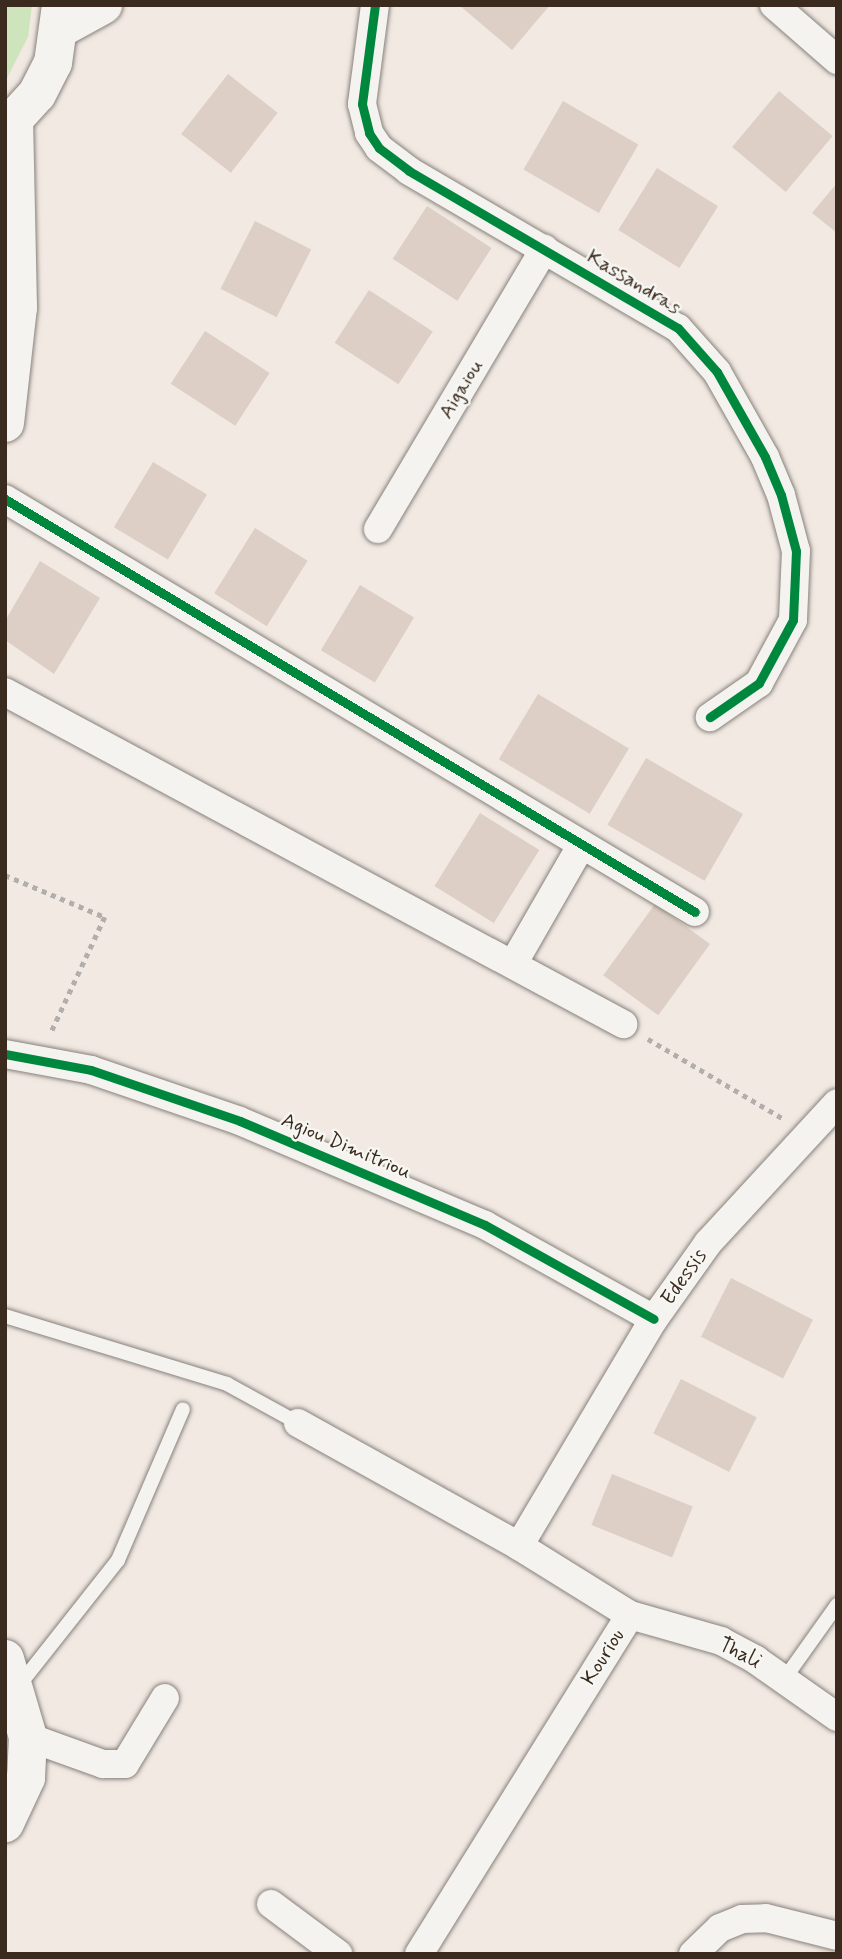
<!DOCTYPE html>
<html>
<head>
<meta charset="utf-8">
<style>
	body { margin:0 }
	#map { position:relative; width:842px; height:1959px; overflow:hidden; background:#f1e9e2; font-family:Mynerve,sans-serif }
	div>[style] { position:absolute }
	.green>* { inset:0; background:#cee4bd }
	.building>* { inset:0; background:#ddcfc5; transform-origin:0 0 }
	.path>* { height:4.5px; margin-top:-2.25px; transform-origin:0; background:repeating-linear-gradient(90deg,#b1aeac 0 5px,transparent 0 10px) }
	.roads { filter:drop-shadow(0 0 2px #88817b) drop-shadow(0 0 2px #88817b) }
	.service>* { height:14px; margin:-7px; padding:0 7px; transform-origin:7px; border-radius:7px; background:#f4f3f0 }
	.minor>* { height:28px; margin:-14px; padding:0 14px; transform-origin:14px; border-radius:14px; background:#f4f3f0 }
	.secondary>* { height:38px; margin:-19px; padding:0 19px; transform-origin:19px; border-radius:19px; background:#f4f3f0 }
	.cycleway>* { height:9px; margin:-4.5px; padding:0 4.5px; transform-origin:4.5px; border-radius:4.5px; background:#00873e }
	span { translate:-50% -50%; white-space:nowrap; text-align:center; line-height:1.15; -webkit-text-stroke:5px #f6f6f2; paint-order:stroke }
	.street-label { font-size:21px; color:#3b2a1e }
	.frame { position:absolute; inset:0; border:7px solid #3b2a1e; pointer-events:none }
</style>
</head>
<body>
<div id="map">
	<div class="green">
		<i style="clip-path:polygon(5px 5px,32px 5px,28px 37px,5px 82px)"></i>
	</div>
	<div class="building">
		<i style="clip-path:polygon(459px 5px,550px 5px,512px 50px)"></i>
		<i style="left:228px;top:74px;width:63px;height:76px;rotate:38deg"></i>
		<i style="left:779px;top:91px;width:70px;height:73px;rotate:40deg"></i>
		<i style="left:563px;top:101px;width:87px;height:79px;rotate:30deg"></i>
		<i style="left:657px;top:168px;width:72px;height:73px;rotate:32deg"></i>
		<i style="clip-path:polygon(837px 183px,837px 233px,812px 213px)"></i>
		<i style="left:427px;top:206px;width:77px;height:63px;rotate:33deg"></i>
		<i style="left:255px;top:221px;width:63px;height:76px;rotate:27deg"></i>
		<i style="left:369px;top:290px;width:76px;height:63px;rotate:33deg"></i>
		<i style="left:205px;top:331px;width:77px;height:63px;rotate:33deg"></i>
		<i style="left:153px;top:462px;width:63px;height:76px;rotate:31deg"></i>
		<i style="left:255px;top:528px;width:62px;height:77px;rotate:32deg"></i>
		<i style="clip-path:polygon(40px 561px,100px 598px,54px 674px,5px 640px,5px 621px)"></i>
		<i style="left:360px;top:585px;width:63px;height:76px;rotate:31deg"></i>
		<i style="left:538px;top:694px;width:106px;height:76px;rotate:31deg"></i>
		<i style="left:646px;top:758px;width:112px;height:77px;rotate:30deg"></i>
		<i style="left:480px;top:813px;width:70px;height:86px;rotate:32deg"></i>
		<i style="left:655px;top:904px;width:68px;height:88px;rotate:36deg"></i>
		<i style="left:731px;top:1278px;width:92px;height:66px;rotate:27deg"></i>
		<i style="left:681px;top:1379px;width:85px;height:61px;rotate:27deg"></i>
		<i style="left:612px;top:1474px;width:87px;height:55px;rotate:22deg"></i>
	</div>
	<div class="path">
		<i style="left:5px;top:875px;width:108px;rotate:22.8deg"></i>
		<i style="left:105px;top:917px;width:128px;rotate:115deg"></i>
		<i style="left:648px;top:1039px;width:156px;rotate:30.5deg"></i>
	</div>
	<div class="roads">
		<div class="service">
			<i style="left:5px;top:1316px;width:232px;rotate:17deg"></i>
			<i style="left:227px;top:1384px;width:81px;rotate:28.8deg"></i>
			<i style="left:785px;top:1678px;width:90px;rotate:-54.5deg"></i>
			<i style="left:17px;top:1688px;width:163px;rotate:-51.7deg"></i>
			<i style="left:118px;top:1560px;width:164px;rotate:-66.7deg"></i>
		</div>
		<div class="minor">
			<i style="left:375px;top:5px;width:100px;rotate:97.5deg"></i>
			<i style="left:362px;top:104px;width:30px;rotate:76deg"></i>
			<i style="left:369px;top:133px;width:18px;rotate:56deg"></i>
			<i style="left:379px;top:148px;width:38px;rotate:37deg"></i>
			<i style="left:409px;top:171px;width:311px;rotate:30.3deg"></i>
			<i style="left:678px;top:328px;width:59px;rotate:48.4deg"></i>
			<i style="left:717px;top:372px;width:98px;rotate:60.5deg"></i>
			<i style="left:765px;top:457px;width:41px;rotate:67.2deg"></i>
			<i style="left:781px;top:495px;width:58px;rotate:75deg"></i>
			<i style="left:796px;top:551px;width:69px;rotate:92.5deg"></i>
			<i style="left:793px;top:620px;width:72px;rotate:118.4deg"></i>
			<i style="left:759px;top:683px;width:60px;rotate:145.2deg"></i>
			<i style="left:774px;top:5px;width:84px;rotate:41.1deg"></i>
			<i style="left:5px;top:499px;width:804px;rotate:30.9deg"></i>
			<i style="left:378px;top:529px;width:326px;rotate:-59.3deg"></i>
			<i style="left:5px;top:692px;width:702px;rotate:28.25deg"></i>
			<i style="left:513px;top:964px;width:138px;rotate:-60.1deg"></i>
			<i style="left:5px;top:1054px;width:87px;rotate:10.5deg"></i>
			<i style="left:91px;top:1070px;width:157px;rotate:18.9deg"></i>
			<i style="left:240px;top:1121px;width:266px;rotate:23deg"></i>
			<i style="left:485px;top:1225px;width:193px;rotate:29.1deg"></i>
			<i style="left:298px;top:1423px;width:253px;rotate:29.1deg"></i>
			<i style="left:519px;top:1546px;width:131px;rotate:31.9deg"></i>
			<i style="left:630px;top:1615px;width:95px;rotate:15.9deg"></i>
			<i style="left:721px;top:1641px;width:40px;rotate:28deg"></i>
			<i style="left:756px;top:1660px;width:99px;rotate:35.1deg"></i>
			<i style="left:519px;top:1546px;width:264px;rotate:-59.3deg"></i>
			<i style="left:654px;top:1319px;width:93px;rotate:-54.6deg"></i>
			<i style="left:708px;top:1243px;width:190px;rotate:-47.3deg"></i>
			<i style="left:28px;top:1737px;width:80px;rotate:19.8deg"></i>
			<i style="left:103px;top:1764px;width:22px"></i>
			<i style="left:125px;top:1764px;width:77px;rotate:-58.8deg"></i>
			<i style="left:271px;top:1904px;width:84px;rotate:36.7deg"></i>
			<i style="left:419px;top:1954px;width:399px;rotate:-58.1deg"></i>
			<i style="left:693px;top:1954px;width:37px;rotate:-44deg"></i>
			<i style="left:720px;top:1928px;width:24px;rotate:-22deg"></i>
			<i style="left:742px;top:1919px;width:24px;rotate:-2deg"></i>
			<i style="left:766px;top:1918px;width:73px;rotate:14.2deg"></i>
		</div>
		<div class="secondary">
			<i style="left:61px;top:28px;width:48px;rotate:-28.7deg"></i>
			<i style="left:5px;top:129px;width:47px;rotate:-47.6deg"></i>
			<i style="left:37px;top:94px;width:35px;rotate:-63deg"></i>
			<i style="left:53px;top:63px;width:59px;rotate:-82.1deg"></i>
			<i style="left:5px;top:423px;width:116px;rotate:-83.6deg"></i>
			<i style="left:18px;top:308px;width:186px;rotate:-91.2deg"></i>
			<i style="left:5px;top:1659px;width:81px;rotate:73.6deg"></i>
			<i style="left:28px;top:1737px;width:41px;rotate:92.8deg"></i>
			<i style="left:26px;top:1778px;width:50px;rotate:115deg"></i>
		</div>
	</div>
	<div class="cycleway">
		<i style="left:375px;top:5px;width:100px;rotate:97.5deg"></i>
		<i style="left:362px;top:104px;width:30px;rotate:76deg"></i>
		<i style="left:369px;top:133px;width:18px;rotate:56deg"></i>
		<i style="left:379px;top:148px;width:38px;rotate:37deg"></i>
		<i style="left:409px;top:171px;width:311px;rotate:30.3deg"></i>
		<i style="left:678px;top:328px;width:59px;rotate:48.4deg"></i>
		<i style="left:717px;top:372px;width:98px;rotate:60.5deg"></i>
		<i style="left:765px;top:457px;width:41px;rotate:67.2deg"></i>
		<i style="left:781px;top:495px;width:58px;rotate:75deg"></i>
		<i style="left:796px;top:551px;width:69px;rotate:92.5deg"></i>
		<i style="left:793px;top:620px;width:72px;rotate:118.4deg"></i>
		<i style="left:759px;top:683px;width:60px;rotate:145.2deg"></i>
		<i style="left:5px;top:499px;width:804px;rotate:30.9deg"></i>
		<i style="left:5px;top:1054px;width:87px;rotate:10.5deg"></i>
		<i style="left:91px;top:1070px;width:157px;rotate:18.9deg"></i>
		<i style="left:240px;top:1121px;width:266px;rotate:23deg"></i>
		<i style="left:485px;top:1225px;width:193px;rotate:29.1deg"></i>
	</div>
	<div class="street-label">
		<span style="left:634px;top:282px;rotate:31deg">Kassandras</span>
		<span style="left:461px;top:389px;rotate:-59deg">Aigaiou</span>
		<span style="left:346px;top:1146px;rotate:23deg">Agiou Dimitriou</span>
		<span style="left:684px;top:1277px;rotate:-55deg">Edessis</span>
		<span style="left:740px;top:1653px;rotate:27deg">Thali</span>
		<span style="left:603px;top:1657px;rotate:-58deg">Kouriou</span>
	</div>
	<div class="frame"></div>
</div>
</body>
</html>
